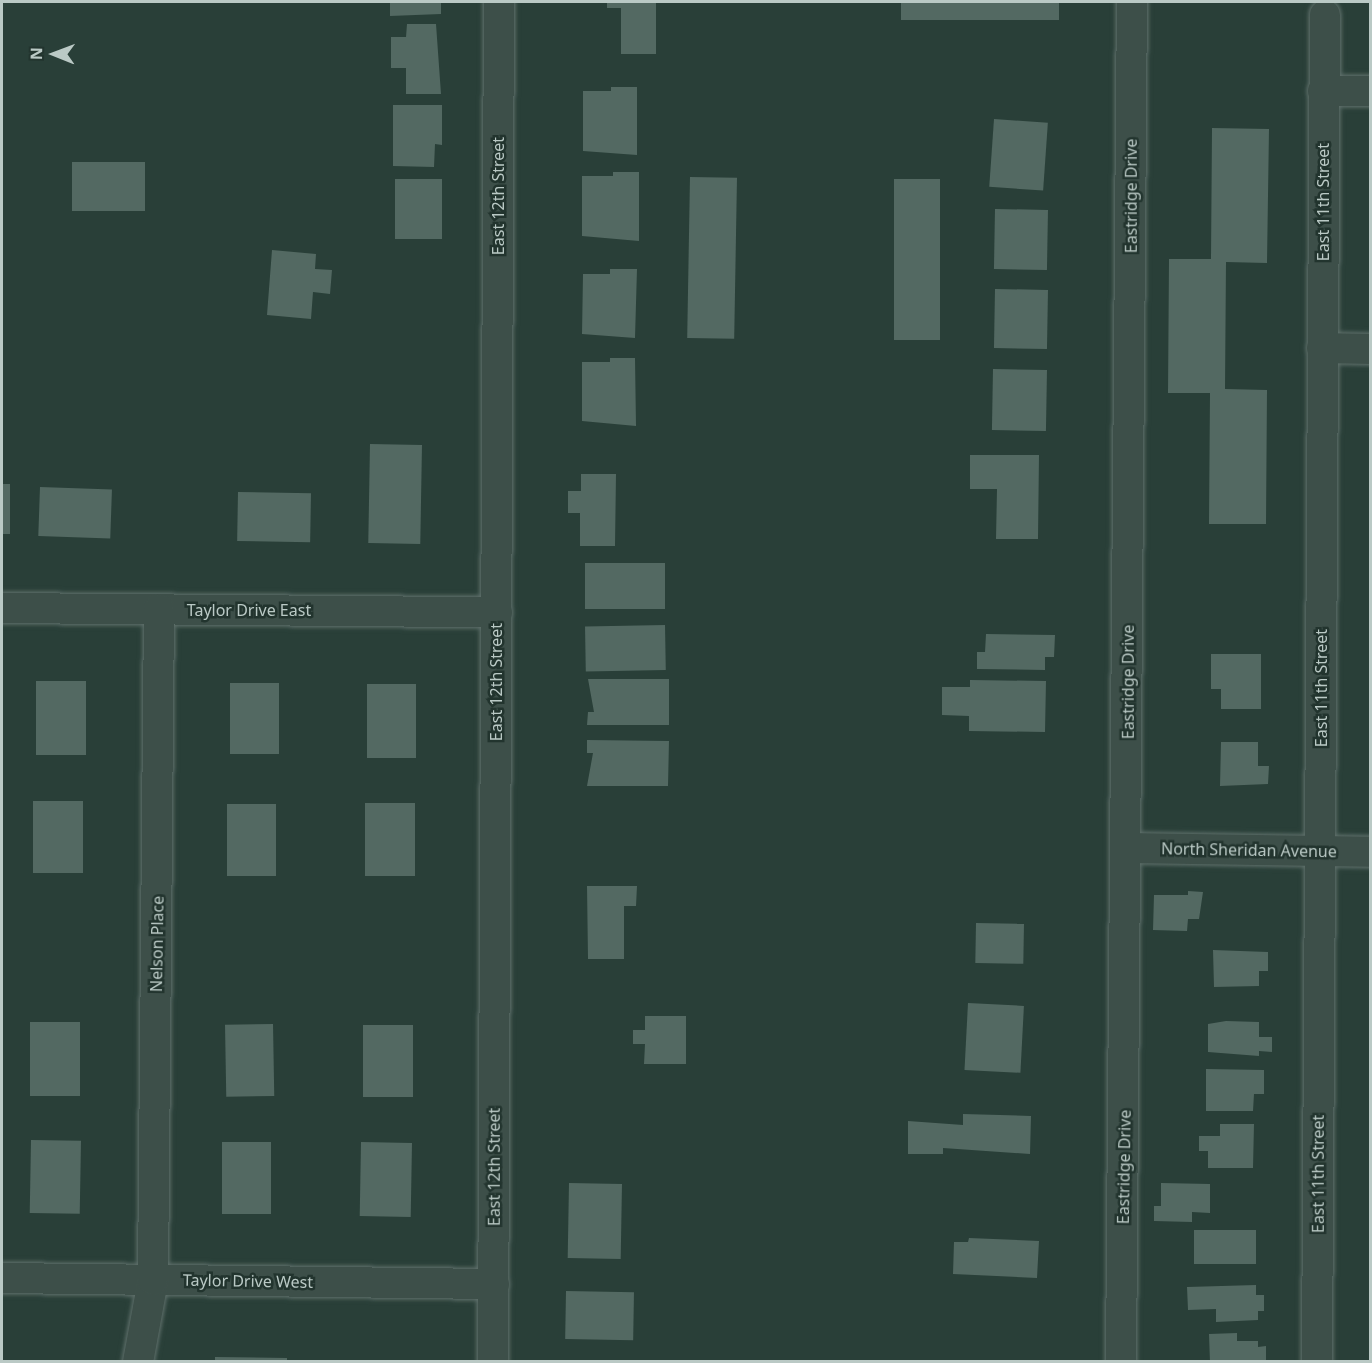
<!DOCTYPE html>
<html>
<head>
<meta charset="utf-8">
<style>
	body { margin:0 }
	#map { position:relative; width:1372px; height:1363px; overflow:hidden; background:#293f38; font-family:"Noto Sans",sans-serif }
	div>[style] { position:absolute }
	.building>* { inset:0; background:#536962; transform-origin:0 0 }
	.roads { filter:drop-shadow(0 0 2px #5e6f6a) drop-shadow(0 0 2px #5e6f6a) }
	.minor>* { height:30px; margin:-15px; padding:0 15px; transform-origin:15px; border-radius:15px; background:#3d4f49 }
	span { translate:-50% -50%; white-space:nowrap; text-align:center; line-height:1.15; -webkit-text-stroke:5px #22342e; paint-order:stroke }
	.street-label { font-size:16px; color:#bac9c5 }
	.frame { position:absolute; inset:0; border:3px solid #bac9c5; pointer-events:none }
	.north { position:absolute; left:24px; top:24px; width:60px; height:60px; -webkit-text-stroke:4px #22342e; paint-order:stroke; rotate:271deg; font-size:16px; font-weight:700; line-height:24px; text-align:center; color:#bac9c5 }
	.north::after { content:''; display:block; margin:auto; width:21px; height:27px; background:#bac9c5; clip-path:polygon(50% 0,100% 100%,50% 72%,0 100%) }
</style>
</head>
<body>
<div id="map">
	<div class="building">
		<i style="clip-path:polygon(390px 2px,441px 2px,441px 14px,390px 16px)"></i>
		<i style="clip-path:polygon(607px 2px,656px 2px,656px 54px,621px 54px,621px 8px,607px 8px)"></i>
		<i style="left:901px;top:2px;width:158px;height:18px"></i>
		<i style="clip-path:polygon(407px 24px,436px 24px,441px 94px,406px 94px,406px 68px,391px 68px,391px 37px,406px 37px)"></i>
		<i style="clip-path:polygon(611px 87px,637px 87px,637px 155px,583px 151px,583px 91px,611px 91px)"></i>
		<i style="clip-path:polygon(393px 105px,442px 105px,442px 145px,435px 144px,434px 167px,393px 166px)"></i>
		<i style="left:994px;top:119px;width:54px;height:68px;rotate:4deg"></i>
		<i style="clip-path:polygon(1212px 128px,1269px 129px,1267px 263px,1226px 262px,1225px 389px,1267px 390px,1266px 524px,1209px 524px,1210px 393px,1168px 393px,1169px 259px,1211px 259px)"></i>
		<i style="left:72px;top:162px;width:73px;height:49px"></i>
		<i style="clip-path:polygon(613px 172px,639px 172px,639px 241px,582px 236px,582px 176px,613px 176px)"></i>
		<i style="left:690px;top:177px;width:47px;height:161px;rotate:1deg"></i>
		<i style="left:395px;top:179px;width:47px;height:60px"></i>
		<i style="left:894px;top:179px;width:46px;height:161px"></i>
		<i style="left:995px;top:209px;width:53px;height:60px;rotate:1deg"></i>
		<i style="clip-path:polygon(272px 250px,316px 254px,315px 269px,332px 270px,330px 294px,313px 292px,311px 319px,267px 315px)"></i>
		<i style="clip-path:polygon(610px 269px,637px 269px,635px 338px,582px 334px,583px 274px,610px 274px)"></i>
		<i style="left:995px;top:289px;width:53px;height:59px;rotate:1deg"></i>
		<i style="clip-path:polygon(610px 358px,635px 358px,636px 426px,582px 421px,582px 362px,610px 362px)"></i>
		<i style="left:993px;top:369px;width:54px;height:61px;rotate:1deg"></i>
		<i style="left:370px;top:444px;width:52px;height:99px;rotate:1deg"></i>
		<i style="clip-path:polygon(970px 455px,1039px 455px,1038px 539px,996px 539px,997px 489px,970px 489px)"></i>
		<i style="clip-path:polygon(581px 474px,616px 474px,615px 546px,580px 546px,580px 513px,568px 513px,568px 491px,581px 491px)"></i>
		<i style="left:2px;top:484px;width:8px;height:50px"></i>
		<i style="left:40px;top:487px;width:72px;height:49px;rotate:2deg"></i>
		<i style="left:238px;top:492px;width:73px;height:49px;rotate:1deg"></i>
		<i style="left:665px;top:563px;width:46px;height:80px;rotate:90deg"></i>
		<i style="left:665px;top:625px;width:45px;height:80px;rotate:89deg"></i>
		<i style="clip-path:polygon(986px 634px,1055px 635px,1054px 657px,1045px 657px,1045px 670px,977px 669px,977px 652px,985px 652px)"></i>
		<i style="clip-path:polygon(1211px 654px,1261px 654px,1261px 709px,1221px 709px,1221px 689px,1211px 689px)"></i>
		<i style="clip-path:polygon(588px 679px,669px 679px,669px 725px,587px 725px,588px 712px,594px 712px)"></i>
		<i style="clip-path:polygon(970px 680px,1046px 681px,1045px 732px,969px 731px,969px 716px,942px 715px,942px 687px,970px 687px)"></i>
		<i style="left:36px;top:681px;width:50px;height:74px"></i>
		<i style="left:230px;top:683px;width:49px;height:71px"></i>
		<i style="left:367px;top:684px;width:49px;height:74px"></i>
		<i style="clip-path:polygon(587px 740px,669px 741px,668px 786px,587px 786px,593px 753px,587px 753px)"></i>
		<i style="clip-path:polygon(1221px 742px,1258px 742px,1258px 766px,1269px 766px,1268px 784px,1220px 786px)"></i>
		<i style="left:33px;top:801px;width:50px;height:72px"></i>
		<i style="left:365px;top:803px;width:50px;height:73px"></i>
		<i style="left:227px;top:804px;width:49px;height:72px"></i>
		<i style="clip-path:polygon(587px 886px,637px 886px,636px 906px,624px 906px,624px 959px,588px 959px)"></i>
		<i style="clip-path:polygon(1188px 891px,1203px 892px,1199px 919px,1188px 919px,1187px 931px,1153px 930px,1154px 895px,1188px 895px)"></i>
		<i style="left:976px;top:923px;width:48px;height:40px;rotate:1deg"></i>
		<i style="clip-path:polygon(1213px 950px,1268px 952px,1268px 971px,1259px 971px,1259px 986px,1214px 987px)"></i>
		<i style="left:968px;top:1003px;width:56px;height:67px;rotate:3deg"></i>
		<i style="clip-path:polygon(645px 1016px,686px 1016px,686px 1064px,644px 1064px,645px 1044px,633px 1044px,633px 1030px,645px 1030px)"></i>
		<i style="clip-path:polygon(1226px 1021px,1259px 1022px,1259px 1037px,1272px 1037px,1272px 1052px,1259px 1051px,1259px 1056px,1208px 1052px,1208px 1024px)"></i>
		<i style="left:30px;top:1022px;width:50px;height:74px"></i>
		<i style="left:273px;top:1024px;width:72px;height:48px;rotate:89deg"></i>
		<i style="left:363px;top:1025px;width:50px;height:72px"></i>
		<i style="clip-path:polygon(1206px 1069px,1264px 1070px,1264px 1094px,1254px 1094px,1253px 1111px,1206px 1111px)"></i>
		<i style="clip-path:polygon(963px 1114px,1031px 1116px,1030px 1154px,943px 1148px,943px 1154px,908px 1154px,908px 1121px,963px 1125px)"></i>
		<i style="clip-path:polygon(1220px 1124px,1254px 1124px,1253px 1168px,1208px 1168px,1208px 1151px,1199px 1151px,1199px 1136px,1220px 1136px)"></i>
		<i style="left:31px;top:1140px;width:50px;height:73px;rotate:1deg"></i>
		<i style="left:222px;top:1142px;width:49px;height:72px"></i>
		<i style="left:361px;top:1142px;width:51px;height:74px;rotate:1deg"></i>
		<i style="left:569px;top:1183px;width:53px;height:75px;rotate:1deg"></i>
		<i style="clip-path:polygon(1161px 1183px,1210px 1184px,1210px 1213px,1192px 1212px,1192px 1222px,1154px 1221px,1154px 1206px,1161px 1206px)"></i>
		<i style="left:1194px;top:1230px;width:62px;height:34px"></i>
		<i style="clip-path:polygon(969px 1238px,1039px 1241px,1037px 1278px,953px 1274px,954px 1242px,968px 1242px)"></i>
		<i style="clip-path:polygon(1256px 1285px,1256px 1295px,1264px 1295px,1264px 1311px,1258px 1311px,1258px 1320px,1216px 1322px,1216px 1309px,1188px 1310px,1187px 1287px)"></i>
		<i style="left:566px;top:1291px;width:68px;height:48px;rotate:1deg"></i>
		<i style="clip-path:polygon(1237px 1333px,1237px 1341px,1258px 1341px,1258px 1347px,1266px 1346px,1266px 1362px,1210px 1362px,1209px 1334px)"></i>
		<i style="clip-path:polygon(215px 1357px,287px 1358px,287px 1362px,215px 1362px)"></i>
	</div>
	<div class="roads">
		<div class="minor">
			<i style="left:1323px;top:91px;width:47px"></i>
			<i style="left:1322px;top:348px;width:48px;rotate:1.2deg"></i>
			<i style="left:2px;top:608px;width:495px;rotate:0.5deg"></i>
			<i style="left:1127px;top:848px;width:243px;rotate:0.9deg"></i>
			<i style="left:2px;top:1278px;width:492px;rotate:0.7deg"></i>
			<i style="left:138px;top:1362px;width:83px;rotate:-79.6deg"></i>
			<i style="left:153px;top:1280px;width:671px;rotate:-89.49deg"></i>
			<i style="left:493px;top:1362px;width:1360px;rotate:-89.75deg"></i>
			<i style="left:1121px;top:1362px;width:1360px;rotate:-89.54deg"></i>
			<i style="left:1317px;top:1362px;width:1347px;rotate:-89.66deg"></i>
		</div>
	</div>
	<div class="street-label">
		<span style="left:498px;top:196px;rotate:-90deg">East 12th Street</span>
		<span style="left:1131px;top:196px;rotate:-90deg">Eastridge Drive</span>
		<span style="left:1323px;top:202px;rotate:-90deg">East 11th Street</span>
		<span style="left:249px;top:610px">Taylor Drive East</span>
		<span style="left:496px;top:682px;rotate:-90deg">East 12th Street</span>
		<span style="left:1128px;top:682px;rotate:-90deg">Eastridge Drive</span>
		<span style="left:1321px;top:688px;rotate:-90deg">East 11th Street</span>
		<span style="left:1249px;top:850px;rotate:1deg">North Sheridan Avenue</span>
		<span style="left:157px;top:944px;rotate:-89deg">Nelson Place</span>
		<span style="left:494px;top:1167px;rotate:-90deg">East 12th Street</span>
		<span style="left:1124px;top:1167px;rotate:-89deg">Eastridge Drive</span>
		<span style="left:1318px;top:1174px;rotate:-90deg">East 11th Street</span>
		<span style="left:248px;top:1281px;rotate:1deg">Taylor Drive West</span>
	</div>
	<div class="frame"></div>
	<div class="north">N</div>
</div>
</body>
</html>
